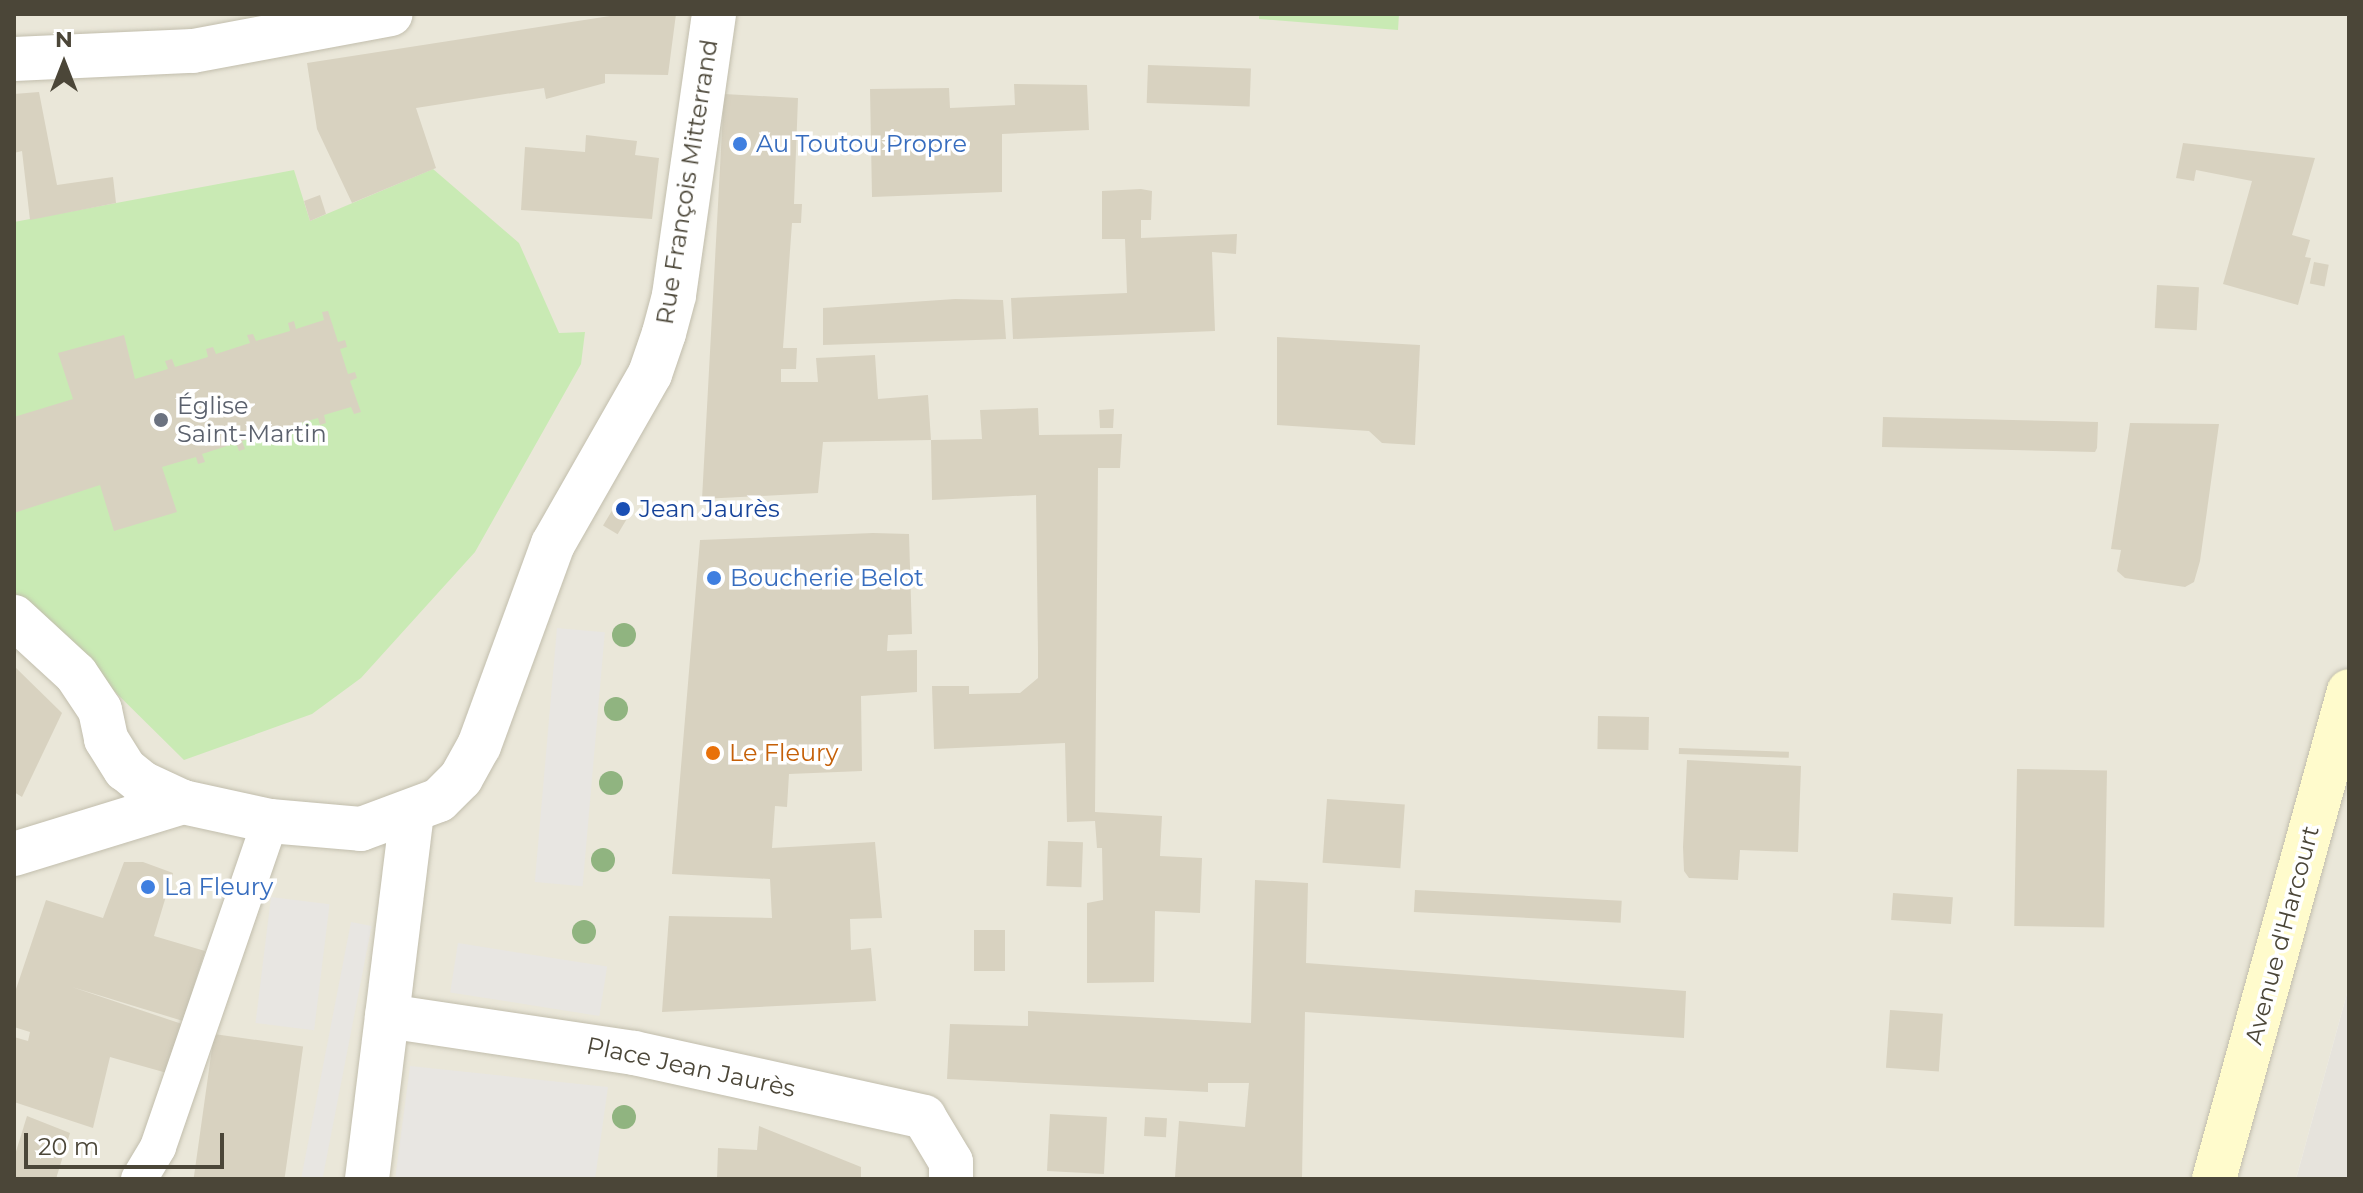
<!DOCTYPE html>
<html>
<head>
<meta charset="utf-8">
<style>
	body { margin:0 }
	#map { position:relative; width:2363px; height:1193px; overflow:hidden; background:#f6f4eb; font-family:Montserrat,sans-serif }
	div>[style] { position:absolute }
	.residential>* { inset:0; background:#eae7d9 }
	.industrial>* { inset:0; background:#e6e3dc }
	.green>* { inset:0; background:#c9eab4 }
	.parking>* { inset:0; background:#e8e6e2; transform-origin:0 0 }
	.building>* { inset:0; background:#d8d2c0; transform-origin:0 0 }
	.roads { filter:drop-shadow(0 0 2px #c2bead) drop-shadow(0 0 2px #c2bead) }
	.service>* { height:36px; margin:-18px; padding:0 18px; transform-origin:18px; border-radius:18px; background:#fff }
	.minor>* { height:44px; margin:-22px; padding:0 22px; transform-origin:22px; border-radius:22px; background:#fff }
	.tertiary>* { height:44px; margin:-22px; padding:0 22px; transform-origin:22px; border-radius:22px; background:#fff }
	.secondary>* { height:44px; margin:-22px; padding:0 22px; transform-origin:22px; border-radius:22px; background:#fffbcc }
	.trees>* { width:24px; height:24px; margin:-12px; border-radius:50%; background:#90b480 }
	.dots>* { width:22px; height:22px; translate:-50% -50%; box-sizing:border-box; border:4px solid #fff; border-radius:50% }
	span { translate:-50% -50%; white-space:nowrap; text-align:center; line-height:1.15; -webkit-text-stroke:7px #fff; paint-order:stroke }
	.shop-label { font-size:24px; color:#366cbe }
	.left { translate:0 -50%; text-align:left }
	.street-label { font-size:24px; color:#4b4638 }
	.worship-label { font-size:24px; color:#5b616d }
	.transit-label { font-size:24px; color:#164399 }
	.food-label { font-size:24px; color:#c56008 }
	.frame { position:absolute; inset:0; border:16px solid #4b4638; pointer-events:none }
	.north { position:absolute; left:24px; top:24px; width:80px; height:80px; -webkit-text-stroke:6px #fff; paint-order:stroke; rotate:0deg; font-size:22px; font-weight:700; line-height:32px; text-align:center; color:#4b4638 }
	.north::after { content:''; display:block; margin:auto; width:28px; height:36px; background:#4b4638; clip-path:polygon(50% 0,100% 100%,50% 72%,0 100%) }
	.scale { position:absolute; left:24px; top:1133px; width:200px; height:36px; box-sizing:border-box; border:4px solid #4b4638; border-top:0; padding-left:10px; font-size:24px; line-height:28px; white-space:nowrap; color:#4b4638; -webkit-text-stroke:6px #fff; paint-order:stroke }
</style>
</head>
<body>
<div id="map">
	<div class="residential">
		<i style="clip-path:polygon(14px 14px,2349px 14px,2349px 986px,2296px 1179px,14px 1179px)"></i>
	</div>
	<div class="industrial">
		<i style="clip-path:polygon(2349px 986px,2349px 1179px,2296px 1179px)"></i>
	</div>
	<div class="green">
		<i style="clip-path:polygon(1259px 14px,1399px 14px,1398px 30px,1259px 19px)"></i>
		<i style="clip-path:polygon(433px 169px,519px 243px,559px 333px,585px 332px,581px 364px,475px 552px,361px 678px,312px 714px,184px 760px,14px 592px,14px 222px,294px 170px,310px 221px)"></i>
	</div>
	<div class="parking">
		<i style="left:557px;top:628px;width:48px;height:255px;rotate:5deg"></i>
		<i style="left:271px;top:897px;width:59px;height:127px;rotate:7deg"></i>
		<i style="left:351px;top:922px;width:21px;height:260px;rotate:11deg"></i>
		<i style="left:458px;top:943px;width:151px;height:50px;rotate:9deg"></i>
		<i style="clip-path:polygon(410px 1066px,608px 1087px,595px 1179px,395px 1179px)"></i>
	</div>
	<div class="building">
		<i style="clip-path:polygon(623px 14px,676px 14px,668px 75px,605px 74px,605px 83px,546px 99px,544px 88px,416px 108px,436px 168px,352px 203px,317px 129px,307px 63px)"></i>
		<i style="left:1148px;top:65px;width:103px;height:38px;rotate:2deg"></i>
		<i style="clip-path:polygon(1014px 84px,1087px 85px,1089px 130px,1002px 134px,1002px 192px,872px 197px,870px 89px,949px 88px,950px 108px,1015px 105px)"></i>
		<i style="clip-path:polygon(39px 92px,57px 185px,113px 177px,116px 203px,30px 220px,22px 151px,14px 153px,14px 94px)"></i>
		<i style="clip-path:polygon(724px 94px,798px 98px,794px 204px,802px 204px,801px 223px,792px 223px,783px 348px,797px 348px,796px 369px,781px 369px,781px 382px,818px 382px,816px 358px,875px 355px,878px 399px,928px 395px,931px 440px,823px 442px,818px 493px,702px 499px)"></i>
		<i style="clip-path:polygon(586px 135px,637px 141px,635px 155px,659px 158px,652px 219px,521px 210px,525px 147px,585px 152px)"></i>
		<i style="clip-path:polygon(2183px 143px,2315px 158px,2292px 235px,2310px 240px,2305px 257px,2311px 258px,2298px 305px,2223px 284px,2252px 181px,2196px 170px,2194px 181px,2176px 178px)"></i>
		<i style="clip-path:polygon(1141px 189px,1152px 191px,1151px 220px,1141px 220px,1141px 238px,1237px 234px,1236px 254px,1212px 252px,1215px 331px,1013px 339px,1011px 298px,1127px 293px,1125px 239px,1102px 239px,1102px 191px)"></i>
		<i style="clip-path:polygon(320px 195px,326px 214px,310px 221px,304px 201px)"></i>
		<i style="left:2314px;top:262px;width:15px;height:22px;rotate:11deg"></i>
		<i style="left:2157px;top:285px;width:42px;height:43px;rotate:3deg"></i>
		<i style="clip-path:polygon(955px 299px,1003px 300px,1006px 339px,823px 345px,823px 308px)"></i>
		<i style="clip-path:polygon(328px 311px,338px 342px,345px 340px,347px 347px,340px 349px,348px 374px,355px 372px,357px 378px,350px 381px,361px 412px,354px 414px,351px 407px,324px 415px,326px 423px,320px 425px,318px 418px,283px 428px,286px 435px,280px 438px,277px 430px,242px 441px,245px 449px,239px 451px,236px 443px,202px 454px,205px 462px,198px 464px,196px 457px,162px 467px,177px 512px,114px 531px,100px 485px,14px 513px,14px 417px,73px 399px,58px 353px,124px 335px,135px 379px,168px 369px,165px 361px,172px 359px,175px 367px,208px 357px,206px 349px,213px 347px,216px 354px,250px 343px,247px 335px,253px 334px,256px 341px,290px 331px,288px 323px,294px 321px,296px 329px,324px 320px,322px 312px)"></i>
		<i style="clip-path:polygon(1277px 337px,1420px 345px,1415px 445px,1382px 443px,1369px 431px,1277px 425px)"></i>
		<i style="clip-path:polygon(1038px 408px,1039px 435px,1122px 434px,1120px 468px,1098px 468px,1095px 812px,1162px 816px,1160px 856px,1202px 858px,1200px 913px,1155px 911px,1154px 982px,1087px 983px,1087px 903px,1103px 900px,1102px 848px,1097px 848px,1095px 821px,1067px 822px,1065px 743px,934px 749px,932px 686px,969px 686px,969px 694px,1020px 693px,1038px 678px,1038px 652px,1036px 495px,932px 500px,931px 440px,982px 439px,980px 410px)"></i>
		<i style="clip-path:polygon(1114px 409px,1113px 428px,1100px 428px,1099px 410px)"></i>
		<i style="clip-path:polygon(1883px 417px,2098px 422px,2097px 448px,2095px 452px,1882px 447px)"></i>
		<i style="clip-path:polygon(2130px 423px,2219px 424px,2200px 561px,2194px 582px,2185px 587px,2125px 578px,2117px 571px,2121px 550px,2111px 549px)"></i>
		<i style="left:619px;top:499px;width:17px;height:31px;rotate:31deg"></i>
		<i style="clip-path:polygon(873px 533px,909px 534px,912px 634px,888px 635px,887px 651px,917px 650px,917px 692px,861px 696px,862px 771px,789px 774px,787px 807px,775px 806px,772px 848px,875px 842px,882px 918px,850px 919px,851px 950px,871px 948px,876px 1001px,662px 1012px,669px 916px,772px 918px,770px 879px,672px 874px,700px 540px)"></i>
		<i style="clip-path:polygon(14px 666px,62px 713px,22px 797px,14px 792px)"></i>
		<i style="left:1598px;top:716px;width:51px;height:33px;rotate:1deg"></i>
		<i style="left:1679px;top:748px;width:110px;height:6px;rotate:2deg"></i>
		<i style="clip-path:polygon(1687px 760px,1801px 766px,1798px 852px,1740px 850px,1738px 880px,1689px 878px,1684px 871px,1683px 847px)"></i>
		<i style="left:2017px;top:769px;width:90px;height:157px;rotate:1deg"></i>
		<i style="left:1327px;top:799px;width:78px;height:64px;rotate:4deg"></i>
		<i style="left:1048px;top:841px;width:35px;height:45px;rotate:2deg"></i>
		<i style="clip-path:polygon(124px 862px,143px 862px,173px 873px,154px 936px,205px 951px,183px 1021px,72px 987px,182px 1024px,167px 1073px,110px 1057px,93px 1128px,14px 1102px,14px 1037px,28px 1041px,30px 1032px,14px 1027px,14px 995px,46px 900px,103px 918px)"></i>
		<i style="clip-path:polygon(1255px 880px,1308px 883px,1306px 963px,1686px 991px,1684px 1038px,1305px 1012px,1302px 1179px,1175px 1177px,1179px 1121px,1245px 1127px,1249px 1083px,1208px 1083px,1208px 1092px,947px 1079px,950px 1024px,1028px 1026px,1028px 1011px,1251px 1023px)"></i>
		<i style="left:1415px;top:890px;width:207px;height:22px;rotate:3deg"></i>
		<i style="left:1893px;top:893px;width:60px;height:27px;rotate:4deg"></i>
		<i style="left:974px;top:930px;width:31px;height:41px"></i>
		<i style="left:1890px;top:1010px;width:53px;height:58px;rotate:4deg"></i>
		<i style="left:214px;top:1034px;width:90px;height:147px;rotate:8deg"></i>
		<i style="left:1050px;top:1114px;width:57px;height:57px;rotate:3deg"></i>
		<i style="clip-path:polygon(27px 1116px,70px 1133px,56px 1179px,14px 1179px,14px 1158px)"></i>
		<i style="left:1145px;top:1117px;width:22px;height:19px;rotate:3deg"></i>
		<i style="clip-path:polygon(759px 1126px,861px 1167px,861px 1179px,717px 1179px,718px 1148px,757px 1150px)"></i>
	</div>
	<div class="roads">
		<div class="service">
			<i style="left:139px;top:1179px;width:37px;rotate:-59deg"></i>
			<i style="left:158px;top:1147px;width:345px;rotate:-71deg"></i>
		</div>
		<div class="minor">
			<i style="left:14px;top:59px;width:179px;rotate:-2.6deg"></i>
			<i style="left:193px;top:51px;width:201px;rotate:-10.6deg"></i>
			<i style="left:14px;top:617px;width:84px;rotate:42.6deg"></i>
			<i style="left:76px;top:674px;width:43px;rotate:56.3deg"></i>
			<i style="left:100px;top:710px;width:30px;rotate:78deg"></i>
			<i style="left:106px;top:739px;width:36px;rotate:58deg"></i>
			<i style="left:125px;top:769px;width:22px;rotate:39deg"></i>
			<i style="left:142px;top:783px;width:45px;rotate:24.9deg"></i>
			<i style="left:387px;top:1016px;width:250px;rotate:8.5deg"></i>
			<i style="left:634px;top:1053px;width:297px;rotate:12.4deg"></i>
			<i style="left:924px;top:1117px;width:52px;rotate:59deg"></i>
			<i style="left:951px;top:1162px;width:17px;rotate:90deg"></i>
			<i style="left:367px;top:1179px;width:369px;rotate:-83deg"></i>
		</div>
		<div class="tertiary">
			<i style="left:14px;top:854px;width:177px;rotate:-17.1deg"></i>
			<i style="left:183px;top:802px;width:89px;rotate:12.3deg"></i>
			<i style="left:270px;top:821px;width:91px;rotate:5deg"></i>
			<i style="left:361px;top:829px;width:83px;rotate:-20.4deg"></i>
			<i style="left:439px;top:800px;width:31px;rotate:-45deg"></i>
			<i style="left:461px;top:778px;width:37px;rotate:-61deg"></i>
			<i style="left:479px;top:746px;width:215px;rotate:-69.9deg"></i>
			<i style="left:553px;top:544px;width:196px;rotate:-60.3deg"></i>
			<i style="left:650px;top:374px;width:43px;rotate:-71.1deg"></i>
			<i style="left:664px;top:333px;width:39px;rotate:-75deg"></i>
			<i style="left:674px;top:295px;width:284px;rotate:-81.9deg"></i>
		</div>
		<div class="secondary">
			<i style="left:2214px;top:1179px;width:506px;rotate:-74.54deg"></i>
		</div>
	</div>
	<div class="trees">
		<i style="left:624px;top:635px"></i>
		<i style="left:616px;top:709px"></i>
		<i style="left:611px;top:783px"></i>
		<i style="left:603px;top:860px"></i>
		<i style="left:584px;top:932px"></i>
		<i style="left:624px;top:1117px"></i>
	</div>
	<div class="dots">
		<i style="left:740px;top:144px;background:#3f7fe0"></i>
		<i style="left:161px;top:420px;background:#6b7280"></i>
		<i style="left:623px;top:509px;background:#1a4fb4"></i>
		<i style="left:714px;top:578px;background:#3f7fe0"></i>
		<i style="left:713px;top:753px;background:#e8710a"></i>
		<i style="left:148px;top:887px;background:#3f7fe0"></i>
	</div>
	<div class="shop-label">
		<span class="left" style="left:756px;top:144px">Au Toutou Propre</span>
		<span class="left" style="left:730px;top:578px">Boucherie Belot</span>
		<span class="left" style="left:164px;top:887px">La Fleury</span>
	</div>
	<div class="street-label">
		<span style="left:687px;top:182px;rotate:-81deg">Rue François Mitterrand</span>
		<span style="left:2282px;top:935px;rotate:-75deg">Avenue d'Harcourt</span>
		<span style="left:691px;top:1067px;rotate:12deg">Place Jean Jaurès</span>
	</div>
	<div class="worship-label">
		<span class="left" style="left:177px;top:420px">Église<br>Saint-Martin</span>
	</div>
	<div class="transit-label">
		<span class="left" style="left:639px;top:509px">Jean Jaurès</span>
	</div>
	<div class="food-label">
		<span class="left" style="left:729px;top:753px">Le Fleury</span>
	</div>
	<div class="frame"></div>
	<div class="north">N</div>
	<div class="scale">20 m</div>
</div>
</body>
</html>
